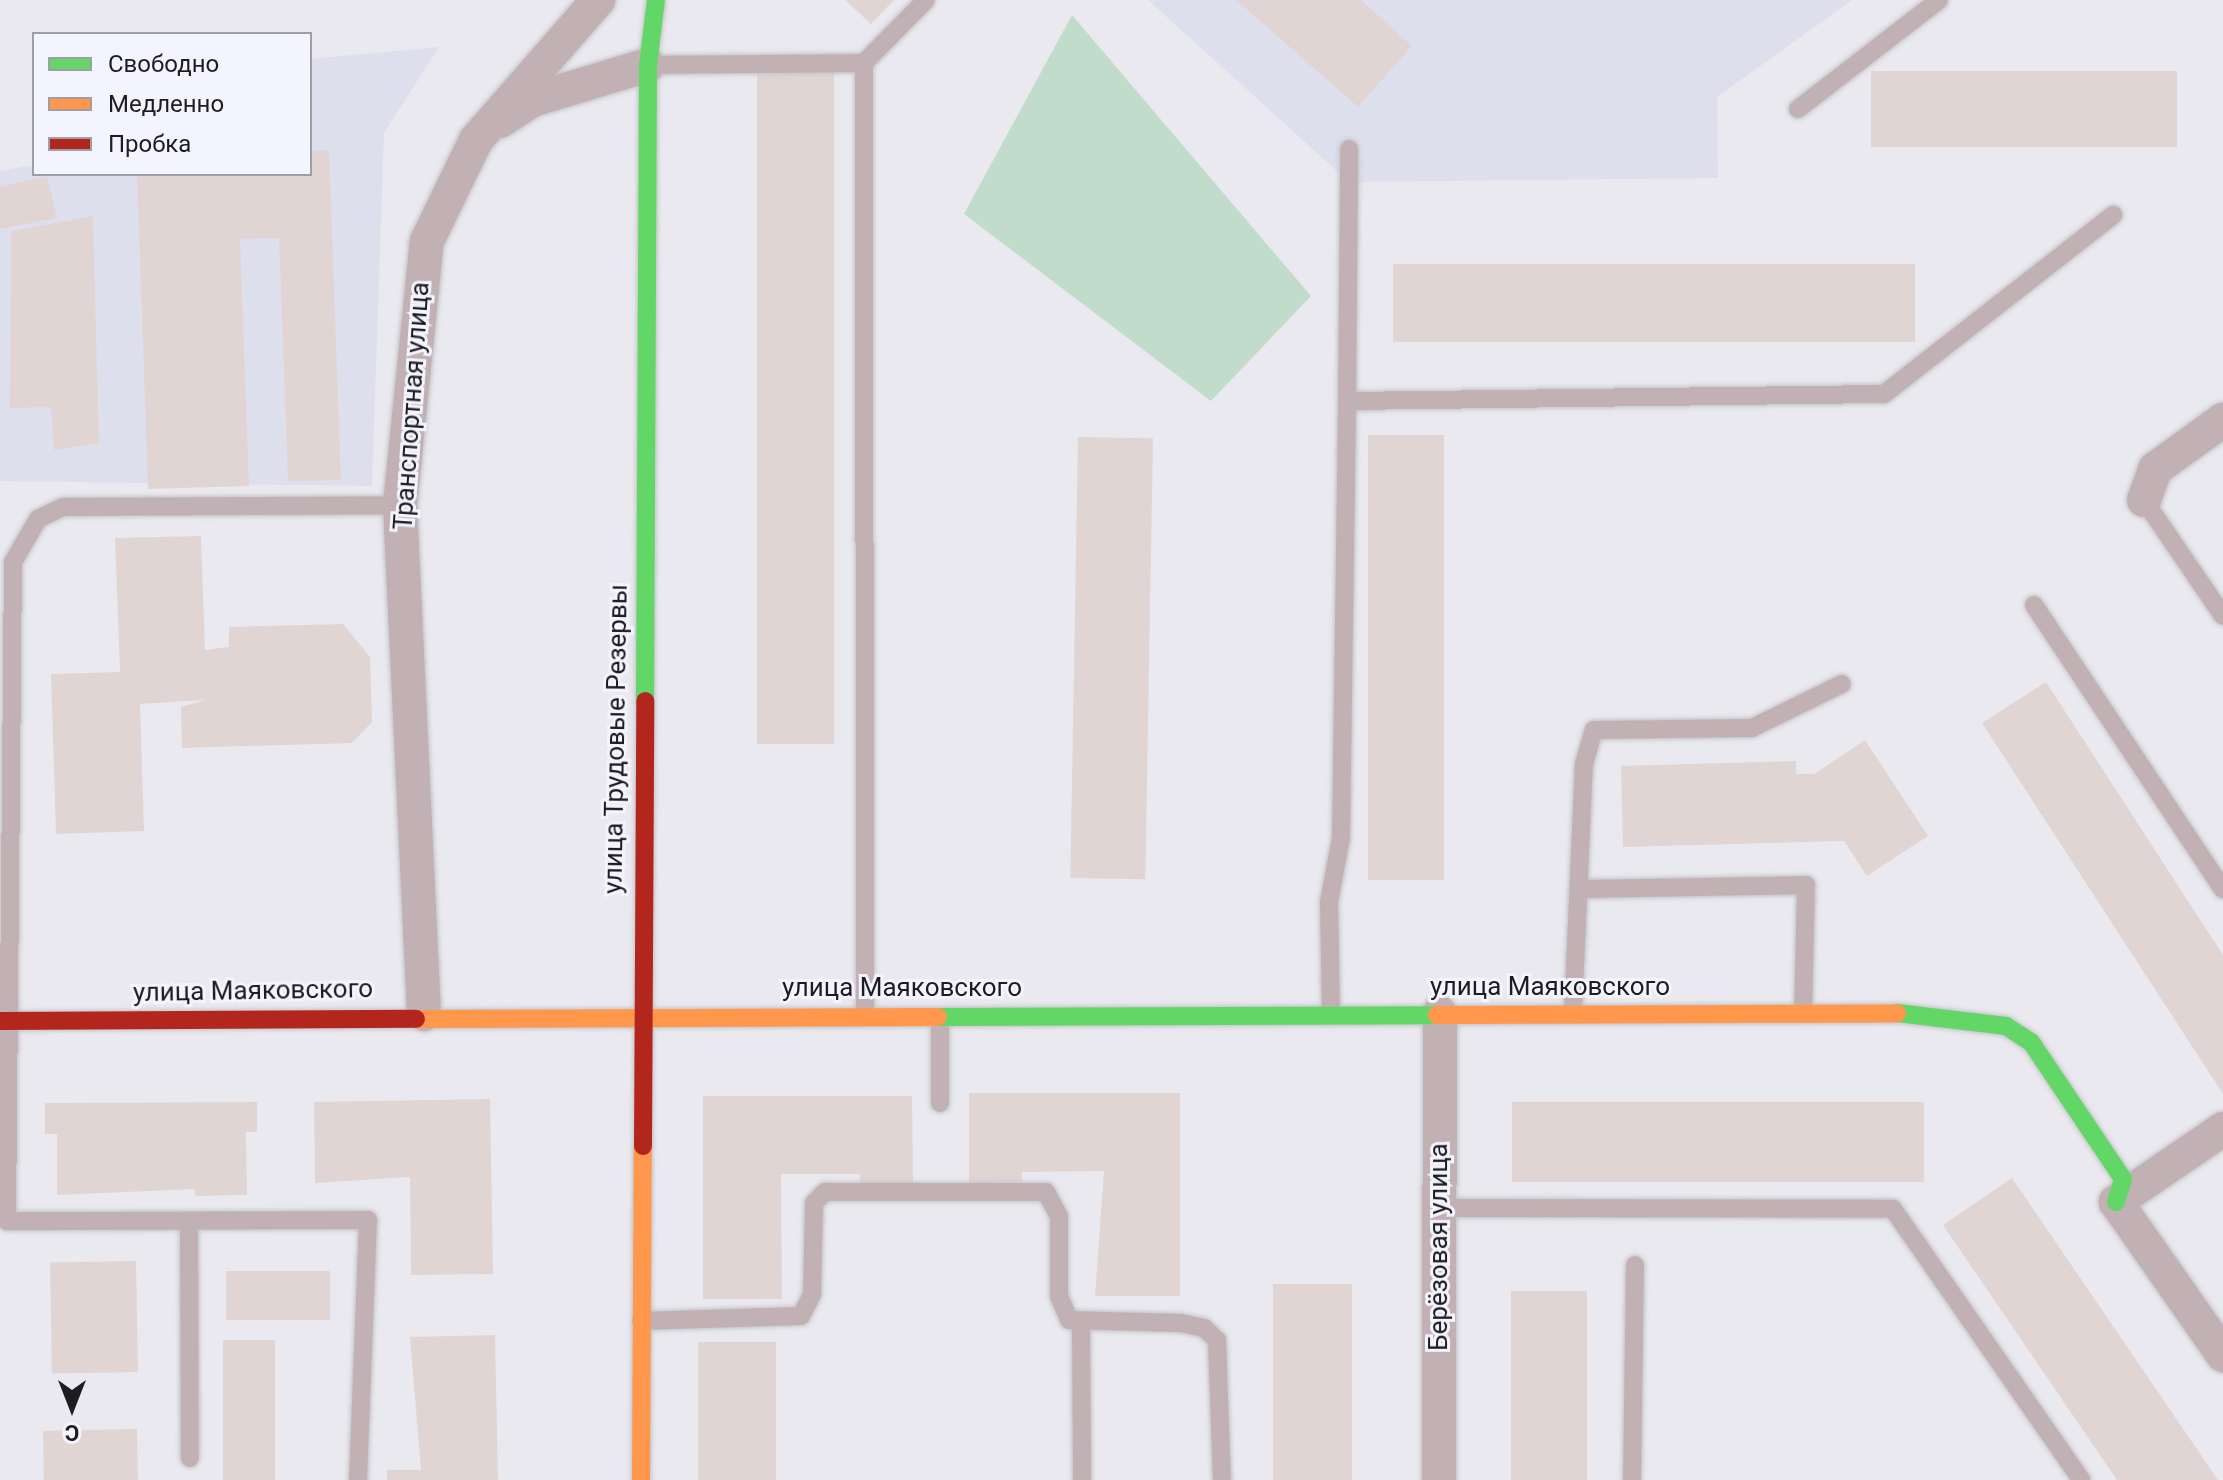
<!DOCTYPE html>
<html>
<head>
<meta charset="utf-8">
<style>
	body { margin:0 }
	#map { position:relative; width:2223px; height:1480px; overflow:hidden; background:#e9e9ef; font-family:Roboto,sans-serif }
	div>[style] { position:absolute }
	.built>* { inset:0; background:#dedfec }
	.green>* { inset:0; background:#c2dccb }
	.building>* { inset:0; background:#e1d5d4; transform-origin:0 0 }
	.roads { filter:drop-shadow(0 0 2px #c5c5c9) drop-shadow(0 0 2px #c5c5c9) }
	.lane>* { height:18px; margin:-9px; padding:0 9px; transform-origin:9px; border-radius:9px; background:#c2b1b4 }
	.street>* { height:34px; margin:-17px; padding:0 17px; transform-origin:17px; border-radius:17px; background:#c2b1b4 }
	.fast>* { height:18px; margin:-9px; padding:0 9px; transform-origin:9px; border-radius:9px; background:#63d668 }
	.slow>* { height:18px; margin:-9px; padding:0 9px; transform-origin:9px; border-radius:9px; background:#ff974d }
	.jam>* { height:18px; margin:-9px; padding:0 9px; transform-origin:9px; border-radius:9px; background:#b3261e }
	span { translate:-50% -50%; white-space:nowrap; text-align:center; line-height:1.15; -webkit-text-stroke:6px #f4f4ff; paint-order:stroke }
	.street-label { font-size:26px; color:#1d1d21 }
	.legend { position:absolute; left:32px; top:32px; width:280px; height:144px; box-sizing:border-box; background:#f4f4ff; border:2px solid #9e9ea6; margin:0; padding:10px 14px; list-style:none; font-size:24px; color:#1d1d21 }
	.legend li { display:flex; align-items:center; gap:16px; height:40px }
	.legend b { width:40px; border:2px solid #9e9ea6 }
	.north { position:absolute; left:32px; top:1368px; width:80px; height:80px; -webkit-text-stroke:6px #f4f4ff; paint-order:stroke; rotate:180deg; font-size:22px; font-weight:700; line-height:32px; text-align:center; color:#1d1d21 }
	.north::after { content:''; display:block; margin:auto; width:28px; height:36px; background:#1d1d21; clip-path:polygon(50% 0,100% 100%,50% 72%,0 100%) }
</style>
</head>
<body>
<div id="map">
	<div class="built">
		<i style="clip-path:polygon(1148px 0,1852px 0,1717px 97px,1718px 178px,1349px 182px)"></i>
		<i style="clip-path:polygon(439px 47px,384px 133px,372px 486px,0 481px,0 171px,34px 165px,34px 174px,310px 174px,310px 59px)"></i>
	</div>
	<div class="green">
		<i style="clip-path:polygon(1072px 15px,1311px 296px,1211px 401px,964px 214px)"></i>
	</div>
	<div class="building">
		<i style="clip-path:polygon(845px 0,894px 0,871px 24px)"></i>
		<i style="clip-path:polygon(1236px 0,1361px 0,1412px 46px,1358px 107px)"></i>
		<i style="left:757px;top:70px;width:77px;height:674px"></i>
		<i style="left:1871px;top:71px;width:306px;height:76px"></i>
		<i style="clip-path:polygon(329px 150px,341px 480px,288px 481px,279px 238px,240px 239px,249px 486px,148px 489px,137px 174px,310px 174px,310px 151px)"></i>
		<i style="clip-path:polygon(47px 176px,57px 218px,0 229px,0 187px)"></i>
		<i style="clip-path:polygon(93px 216px,99px 443px,54px 450px,51px 407px,10px 408px,11px 231px)"></i>
		<i style="left:1915px;top:264px;width:78px;height:522px;rotate:90deg"></i>
		<i style="left:1368px;top:435px;width:76px;height:445px"></i>
		<i style="left:1078px;top:437px;width:75px;height:441px;rotate:1deg"></i>
		<i style="clip-path:polygon(201px 536px,205px 650px,229px 647px,229px 627px,343px 624px,370px 657px,372px 722px,352px 743px,182px 748px,181px 707px,205px 700px,140px 704px,144px 831px,56px 834px,51px 674px,120px 672px,115px 538px)"></i>
		<i style="clip-path:polygon(2046px 682px,2223px 955px,2223px 1094px,1982px 723px)"></i>
		<i style="clip-path:polygon(1865px 740px,1928px 836px,1867px 876px,1844px 841px,1623px 847px,1621px 766px,1796px 761px,1796px 774px,1814px 774px)"></i>
		<i style="clip-path:polygon(969px 1093px,1180px 1093px,1180px 1296px,1095px 1296px,1104px 1171px,1022px 1172px,1022px 1182px,969px 1183px)"></i>
		<i style="clip-path:polygon(703px 1096px,912px 1096px,913px 1186px,860px 1186px,860px 1174px,781px 1174px,782px 1299px,703px 1299px)"></i>
		<i style="clip-path:polygon(490px 1099px,493px 1274px,411px 1275px,410px 1177px,315px 1183px,314px 1102px)"></i>
		<i style="clip-path:polygon(257px 1102px,257px 1132px,246px 1132px,247px 1195px,195px 1196px,195px 1189px,57px 1195px,57px 1134px,45px 1134px,45px 1103px)"></i>
		<i style="left:1512px;top:1102px;width:412px;height:80px"></i>
		<i style="clip-path:polygon(2012px 1178px,2218px 1480px,2117px 1480px,1943px 1225px)"></i>
		<i style="left:136px;top:1261px;width:111px;height:86px;rotate:89deg"></i>
		<i style="left:330px;top:1271px;width:49px;height:104px;rotate:90deg"></i>
		<i style="left:1352px;top:1284px;width:196px;height:79px;rotate:90deg"></i>
		<i style="left:1511px;top:1291px;width:76px;height:189px"></i>
		<i style="clip-path:polygon(495px 1335px,498px 1480px,387px 1480px,387px 1470px,421px 1470px,410px 1337px)"></i>
		<i style="left:223px;top:1340px;width:52px;height:140px"></i>
		<i style="left:698px;top:1342px;width:78px;height:138px"></i>
		<i style="left:137px;top:1429px;width:51px;height:94px;rotate:89deg"></i>
	</div>
	<div class="roads">
		<div class="lane">
			<i style="left:648px;top:65px;width:216px;rotate:-0.5deg"></i>
			<i style="left:1798px;top:109px;width:178px;rotate:-37.7deg"></i>
			<i style="left:1347px;top:401px;width:252px;rotate:-89.5deg"></i>
			<i style="left:2144px;top:500px;width:140px;rotate:55.7deg"></i>
			<i style="left:2034px;top:605px;width:341px;rotate:56.4deg"></i>
			<i style="left:1579px;top:889px;width:227px;rotate:-1deg"></i>
			<i style="left:1806px;top:885px;width:128px;rotate:91.3deg"></i>
			<i style="left:1573px;top:1013px;width:249px;rotate:-87.5deg"></i>
			<i style="left:1584px;top:764px;width:35px;rotate:-74deg"></i>
			<i style="left:1594px;top:730px;width:158px;rotate:-0.7deg"></i>
			<i style="left:1752px;top:728px;width:100px;rotate:-26.1deg"></i>
			<i style="left:865px;top:1014px;width:951px;rotate:-90.06deg"></i>
			<i style="left:864px;top:63px;width:88px;rotate:-45.5deg"></i>
			<i style="left:1331px;top:1014px;width:112px;rotate:-91deg"></i>
			<i style="left:1329px;top:902px;width:65px;rotate:-79.4deg"></i>
			<i style="left:1341px;top:838px;width:437px;rotate:-89.2deg"></i>
			<i style="left:1347px;top:401px;width:537px;rotate:-0.75deg"></i>
			<i style="left:1884px;top:394px;width:291px;rotate:-38deg"></i>
			<i style="left:940px;top:1017px;width:86px;rotate:90deg"></i>
			<i style="left:1439px;top:1208px;width:454px;rotate:0.1deg"></i>
			<i style="left:1893px;top:1209px;width:330px;rotate:55.2deg"></i>
			<i style="left:189px;top:1222px;width:236px;rotate:89.8deg"></i>
			<i style="left:641px;top:1321px;width:160px;rotate:-1.8deg"></i>
			<i style="left:801px;top:1316px;width:25px;rotate:-63deg"></i>
			<i style="left:812px;top:1294px;width:91px;rotate:-88.7deg"></i>
			<i style="left:814px;top:1203px;width:16px;rotate:-45deg"></i>
			<i style="left:825px;top:1192px;width:221px"></i>
			<i style="left:1046px;top:1192px;width:27px;rotate:62deg"></i>
			<i style="left:1059px;top:1216px;width:80px;rotate:90deg"></i>
			<i style="left:1059px;top:1296px;width:26px;rotate:67deg"></i>
			<i style="left:1069px;top:1320px;width:112px;rotate:1.5deg"></i>
			<i style="left:1181px;top:1323px;width:24px;rotate:12deg"></i>
			<i style="left:1204px;top:1328px;width:18px;rotate:43deg"></i>
			<i style="left:1217px;top:1340px;width:140px;rotate:88deg"></i>
			<i style="left:1081px;top:1323px;width:157px;rotate:89.6deg"></i>
			<i style="left:358px;top:1480px;width:260px;rotate:-87.8deg"></i>
			<i style="left:368px;top:1220px;width:361px;rotate:179.8deg"></i>
			<i style="left:7px;top:1221px;width:659px;rotate:-89.48deg"></i>
			<i style="left:13px;top:562px;width:50px;rotate:-59.8deg"></i>
			<i style="left:38px;top:519px;width:28px;rotate:-26deg"></i>
			<i style="left:63px;top:507px;width:337px;rotate:-0.3deg"></i>
			<i style="left:1632px;top:1480px;width:215px;rotate:-89.2deg"></i>
		</div>
		<div class="street">
			<i style="left:500px;top:121px;width:38px;rotate:-33deg"></i>
			<i style="left:532px;top:100px;width:121px;rotate:-16.8deg"></i>
			<i style="left:2144px;top:500px;width:33px;rotate:-70deg"></i>
			<i style="left:2155px;top:469px;width:84px;rotate:-35.8deg"></i>
			<i style="left:424px;top:1014px;width:510px;rotate:-92.7deg"></i>
			<i style="left:400px;top:505px;width:265px;rotate:-84.2deg"></i>
			<i style="left:427px;top:241px;width:112px;rotate:-64.1deg"></i>
			<i style="left:476px;top:140px;width:186px;rotate:-48.9deg"></i>
			<i style="left:2223px;top:1129px;width:130px;rotate:145.7deg"></i>
			<i style="left:2116px;top:1202px;width:187px;rotate:55deg"></i>
			<i style="left:1439px;top:1480px;width:467px;rotate:-89.9deg"></i>
		</div>
		<div class="fast">
			<i style="left:645px;top:701px;width:636px;rotate:-89.73deg"></i>
			<i style="left:648px;top:65px;width:65px;rotate:-83deg"></i>
			<i style="left:1897px;top:1013px;width:110px;rotate:6.8deg"></i>
			<i style="left:2006px;top:1026px;width:30px;rotate:33deg"></i>
			<i style="left:2031px;top:1042px;width:165px;rotate:56.1deg"></i>
			<i style="left:2123px;top:1179px;width:24px;rotate:107deg"></i>
			<i style="left:938px;top:1017px;width:499px;rotate:-0.2deg"></i>
		</div>
		<div class="slow">
			<i style="left:1437px;top:1015px;width:460px;rotate:-0.2deg"></i>
			<i style="left:416px;top:1019px;width:522px;rotate:-0.22deg"></i>
			<i style="left:641px;top:1480px;width:334px;rotate:-89.7deg"></i>
		</div>
		<div class="jam">
			<i style="left:0;top:1021px;width:416px;rotate:-0.3deg"></i>
			<i style="left:643px;top:1146px;width:445px;rotate:-89.7deg"></i>
		</div>
	</div>
	<div class="street-label">
		<span style="left:412px;top:406px;rotate:-86deg">Транспортная улица</span>
		<span style="left:616px;top:739px;rotate:-89deg">улица Трудовые Резервы</span>
		<span style="left:1550px;top:987px">улица Маяковского</span>
		<span style="left:902px;top:988px">улица Маяковского</span>
		<span style="left:253px;top:991px;rotate:-1deg">улица Маяковского</span>
		<span style="left:1439px;top:1247px;rotate:-90deg">Берёзовая улица</span>
	</div>
	<ul class="legend">
	<li><b style="height:10px;background:#63d668"></b>Свободно</li>
	<li><b style="height:10px;background:#ff974d"></b>Медленно</li>
	<li><b style="height:10px;background:#b3261e"></b>Пробка</li>
	</ul>
	<div class="north">С</div>
</div>
</body>
</html>
